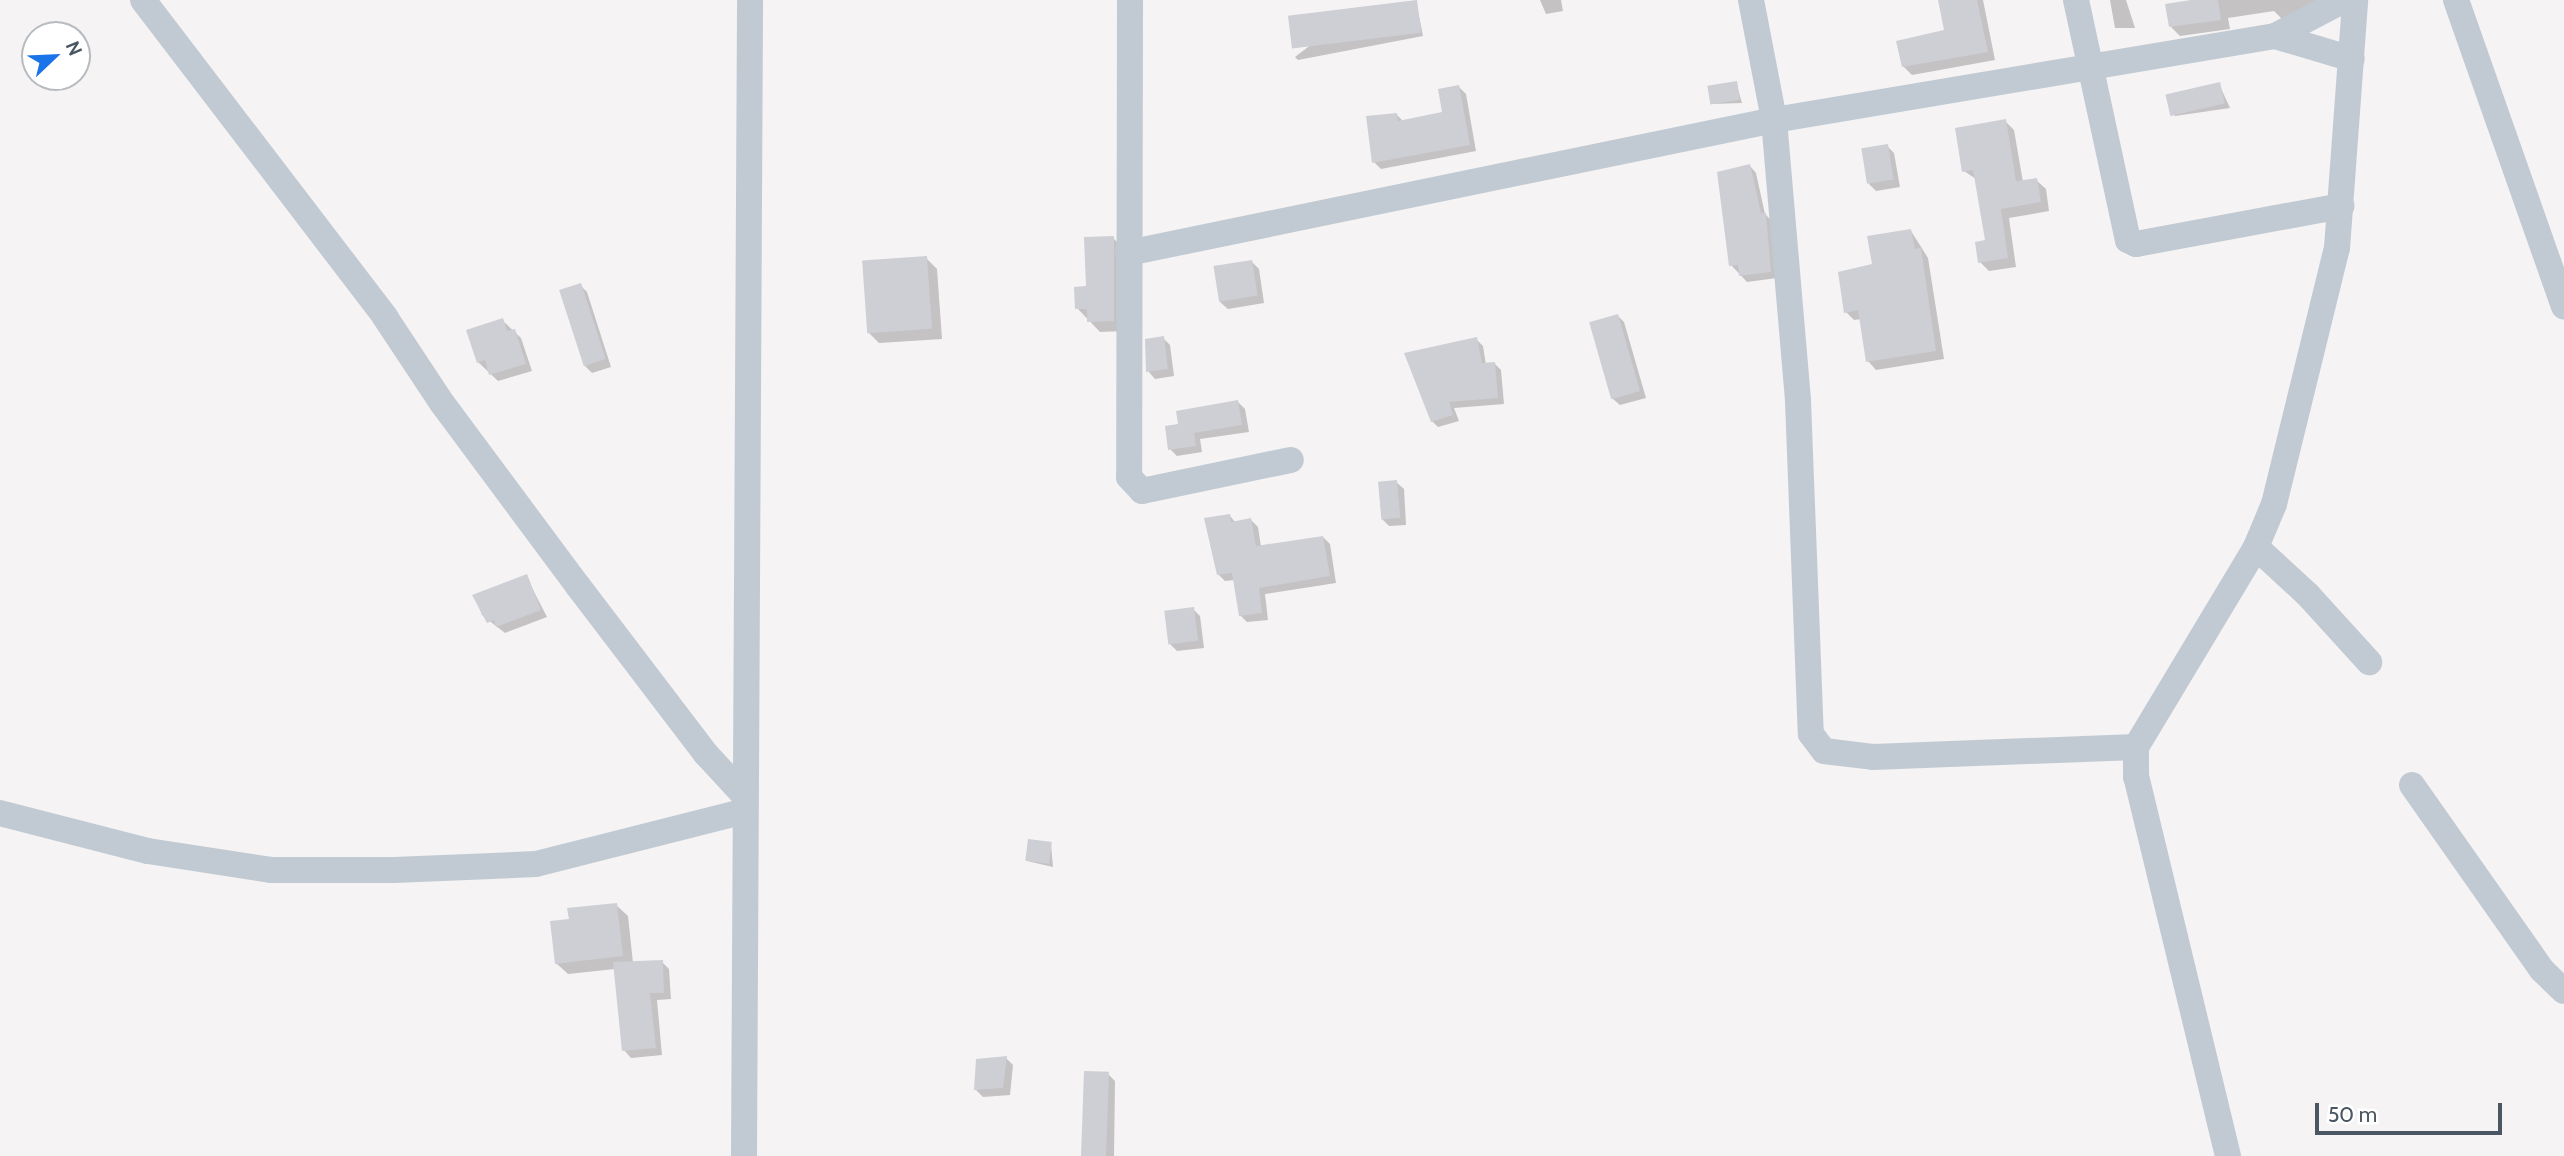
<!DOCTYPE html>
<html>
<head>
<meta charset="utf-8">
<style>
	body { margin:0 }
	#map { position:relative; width:2564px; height:1156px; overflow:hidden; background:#f5f3f3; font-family:Cabin,sans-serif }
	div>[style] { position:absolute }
	.shadow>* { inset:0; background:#0003 }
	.building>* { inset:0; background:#cdcfd5; transform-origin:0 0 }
	.minor>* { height:26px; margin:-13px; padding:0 13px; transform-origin:13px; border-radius:13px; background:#c1cad2 }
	span { translate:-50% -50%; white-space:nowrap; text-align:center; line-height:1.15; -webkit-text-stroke:6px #fff; paint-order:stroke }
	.north { position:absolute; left:21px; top:21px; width:70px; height:70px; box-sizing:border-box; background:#fff; border:2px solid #b7bbc0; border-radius:50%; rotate:67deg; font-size:19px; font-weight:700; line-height:28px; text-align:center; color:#4a5661 }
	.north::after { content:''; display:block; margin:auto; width:24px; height:32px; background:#1a73e8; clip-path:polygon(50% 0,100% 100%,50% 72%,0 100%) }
	.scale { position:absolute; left:2315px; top:1103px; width:187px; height:32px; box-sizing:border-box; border:4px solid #4a5661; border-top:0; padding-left:9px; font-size:21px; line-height:24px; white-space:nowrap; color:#4a5661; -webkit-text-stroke:5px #fff; paint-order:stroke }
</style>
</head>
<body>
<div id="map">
	<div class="shadow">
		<i style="clip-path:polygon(1540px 0,1561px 0,1563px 11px,1546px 14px)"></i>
		<i style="clip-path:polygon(1940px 0,1983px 0,1995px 60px,1912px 75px,1903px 66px,1946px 31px)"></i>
		<i style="clip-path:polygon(2110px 0,2126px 0,2135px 28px,2115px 28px)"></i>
		<i style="clip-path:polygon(2203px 0,2322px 0,2284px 21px,2274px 11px,2228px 18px,2230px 29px,2180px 36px,2171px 27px)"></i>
		<i style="clip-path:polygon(1416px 1px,1423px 36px,1298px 60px,1295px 57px,1347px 17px,1346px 12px)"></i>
		<i style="clip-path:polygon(1736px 82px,1742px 103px,1712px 104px)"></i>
		<i style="clip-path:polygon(2219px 84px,2230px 108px,2175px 116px,2169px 110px)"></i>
		<i style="clip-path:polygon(1459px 87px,1466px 94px,1476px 151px,1381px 169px,1374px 162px,1396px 114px,1403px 121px,1444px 114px)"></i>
		<i style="clip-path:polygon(2005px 121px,2014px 130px,2023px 182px,2036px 180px,2046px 189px,2049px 211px,2009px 218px,2016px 267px,1989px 271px,1980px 262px,1987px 242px,1976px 179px,1964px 171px)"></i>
		<i style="clip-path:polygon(1887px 146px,1894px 153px,1900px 187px,1876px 191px,1869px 184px)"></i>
		<i style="clip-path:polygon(1750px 166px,1756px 173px,1765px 214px,1772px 221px,1777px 278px,1747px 282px,1731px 265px)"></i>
		<i style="clip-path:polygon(1911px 231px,1928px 258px,1944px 359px,1876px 370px,1868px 361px,1861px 319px,1854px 320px,1846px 312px)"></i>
		<i style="clip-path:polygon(1113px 238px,1124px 249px,1124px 331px,1100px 332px,1077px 308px)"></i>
		<i style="clip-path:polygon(926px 258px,937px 269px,942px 339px,879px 343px,868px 332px)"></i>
		<i style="clip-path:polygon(1252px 262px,1259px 269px,1264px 303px,1228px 309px,1220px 302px)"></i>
		<i style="clip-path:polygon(580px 285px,587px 292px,611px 367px,592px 373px,585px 366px)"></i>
		<i style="clip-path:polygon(1617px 315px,1624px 322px,1646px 398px,1620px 405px,1613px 399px)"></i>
		<i style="clip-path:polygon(502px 320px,521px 338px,532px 371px,498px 381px,478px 362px)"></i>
		<i style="clip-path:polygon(1163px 338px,1170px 345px,1174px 376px,1155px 379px,1148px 371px)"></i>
		<i style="clip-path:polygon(1476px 339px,1483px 346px,1486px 365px,1495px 364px,1501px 370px,1504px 404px,1454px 408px,1459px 421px,1438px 427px,1432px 421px)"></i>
		<i style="clip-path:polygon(1238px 402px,1245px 409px,1249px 432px,1200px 439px,1202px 452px,1177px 456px,1170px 449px,1180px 425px)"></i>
		<i style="clip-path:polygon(1396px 482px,1404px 489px,1406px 525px,1389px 526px,1382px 519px)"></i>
		<i style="clip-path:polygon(1230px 516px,1236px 523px,1251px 520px,1258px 527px,1261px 547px,1323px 537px,1330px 544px,1336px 583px,1265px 594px,1268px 620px,1247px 622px,1240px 615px,1235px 580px,1225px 581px,1218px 574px)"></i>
		<i style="clip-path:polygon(526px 576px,547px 617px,505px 633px,482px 615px,475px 596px)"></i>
		<i style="clip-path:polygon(1193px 609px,1200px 616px,1204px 648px,1177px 651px,1170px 644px)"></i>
		<i style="clip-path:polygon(1051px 844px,1053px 867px,1027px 861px)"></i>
		<i style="clip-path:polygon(616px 905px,628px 916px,633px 963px,662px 962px,669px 969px,671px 999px,657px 1000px,662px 1055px,631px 1058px,624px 1050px,615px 969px,568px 974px,556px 963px,571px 920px)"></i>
		<i style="clip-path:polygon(1006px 1058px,1013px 1065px,1010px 1095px,983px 1097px,976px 1090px)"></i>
		<i style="clip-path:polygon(1108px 1074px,1115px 1081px,1114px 1156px,1085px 1156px)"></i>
	</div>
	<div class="building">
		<i style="left:1417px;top:0;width:33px;height:130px;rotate:83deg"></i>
		<i style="clip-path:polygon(1938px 0,1977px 0,1988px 52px,1902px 67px,1896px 41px,1944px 30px)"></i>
		<i style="clip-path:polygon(2191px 0,2218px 0,2221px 20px,2169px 27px,2165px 4px)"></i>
		<i style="left:1737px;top:81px;width:19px;height:30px;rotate:81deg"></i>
		<i style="left:2220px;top:82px;width:22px;height:56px;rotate:77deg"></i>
		<i style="clip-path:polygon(1459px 85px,1470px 145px,1372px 163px,1366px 116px,1397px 113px,1398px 121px,1442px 112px,1438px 89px)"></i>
		<i style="clip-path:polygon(2006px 119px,2016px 181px,2037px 178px,2041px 202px,2001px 209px,2008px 258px,1978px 263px,1975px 242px,1985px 240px,1973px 170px,1962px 172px,1955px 128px)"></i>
		<i style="left:1888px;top:144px;width:36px;height:27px;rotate:81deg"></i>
		<i style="clip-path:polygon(1750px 164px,1761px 213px,1766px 213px,1771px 272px,1739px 276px,1738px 265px,1729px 266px,1717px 172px)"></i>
		<i style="clip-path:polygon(1911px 229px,1915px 249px,1921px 248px,1936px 351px,1866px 362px,1858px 310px,1844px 313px,1838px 272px,1872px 264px,1867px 236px)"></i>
		<i style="clip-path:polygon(1114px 236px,1114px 321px,1087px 322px,1087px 309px,1075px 309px,1074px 287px,1086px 286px,1084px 237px)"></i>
		<i style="left:927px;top:256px;width:73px;height:65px;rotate:86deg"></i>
		<i style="left:1252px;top:260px;width:36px;height:39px;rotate:81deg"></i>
		<i style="left:581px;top:283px;width:80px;height:23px;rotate:72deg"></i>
		<i style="left:1618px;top:314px;width:80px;height:30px;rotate:74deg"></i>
		<i style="clip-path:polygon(503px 318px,507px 331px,515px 329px,526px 364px,489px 375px,485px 360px,477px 363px,466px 330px)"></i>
		<i style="clip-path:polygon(1164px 336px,1168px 369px,1146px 372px,1145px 339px)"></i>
		<i style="clip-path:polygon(1477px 337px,1482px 363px,1495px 362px,1498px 398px,1449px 402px,1453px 415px,1431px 422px,1404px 353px)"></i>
		<i style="clip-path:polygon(1238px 400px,1242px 425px,1194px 433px,1196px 446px,1168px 450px,1165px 426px,1178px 424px,1176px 411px)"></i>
		<i style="left:1397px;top:480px;width:38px;height:19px;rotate:85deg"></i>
		<i style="clip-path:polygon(1230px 514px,1231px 522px,1251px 518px,1256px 546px,1323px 536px,1330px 576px,1259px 588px,1262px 613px,1239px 616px,1232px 573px,1217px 575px,1204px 518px)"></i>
		<i style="clip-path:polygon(527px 574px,541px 610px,496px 627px,494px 620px,487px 623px,472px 595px)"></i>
		<i style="left:1194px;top:607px;width:34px;height:30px;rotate:83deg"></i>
		<i style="left:1028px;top:839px;width:24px;height:22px;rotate:7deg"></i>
		<i style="clip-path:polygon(617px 903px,623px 956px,555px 964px,550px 921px,569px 919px,567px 908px)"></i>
		<i style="clip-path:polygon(663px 960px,664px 993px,650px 993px,656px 1048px,622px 1051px,613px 962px)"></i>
		<i style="clip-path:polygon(1007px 1056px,1003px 1088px,974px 1090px,976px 1059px)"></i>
		<i style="left:1084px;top:1071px;width:25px;height:85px;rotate:2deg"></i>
	</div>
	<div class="minor">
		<i style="left:143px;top:0;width:399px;rotate:52.6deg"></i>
		<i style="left:385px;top:317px;width:103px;rotate:56.5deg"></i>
		<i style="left:442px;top:403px;width:228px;rotate:53.4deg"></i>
		<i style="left:578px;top:586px;width:211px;rotate:52.7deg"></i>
		<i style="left:706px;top:754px;width:54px;rotate:47.2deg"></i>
		<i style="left:1130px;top:0;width:477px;rotate:90.1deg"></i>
		<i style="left:1129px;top:477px;width:19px;rotate:47deg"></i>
		<i style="left:1142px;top:491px;width:152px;rotate:-11.8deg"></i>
		<i style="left:1751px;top:0;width:122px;rotate:79.1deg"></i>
		<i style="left:1774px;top:120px;width:282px;rotate:85.1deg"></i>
		<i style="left:1798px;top:401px;width:333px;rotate:87.8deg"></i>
		<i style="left:1811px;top:734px;width:21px;rotate:53deg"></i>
		<i style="left:1824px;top:751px;width:49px;rotate:7deg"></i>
		<i style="left:1873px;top:757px;width:263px;rotate:-2.2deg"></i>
		<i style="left:2076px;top:0;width:246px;rotate:77.8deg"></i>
		<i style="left:2128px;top:240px;width:9px;rotate:27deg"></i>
		<i style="left:2136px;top:244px;width:209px;rotate:-10.5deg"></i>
		<i style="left:2456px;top:0;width:325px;rotate:70.6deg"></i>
		<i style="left:2275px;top:36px;width:80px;rotate:16.6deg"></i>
		<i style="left:1128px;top:253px;width:660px;rotate:-11.63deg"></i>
		<i style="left:1774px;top:120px;width:508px;rotate:-9.52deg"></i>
		<i style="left:2275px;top:36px;width:78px;rotate:-27.6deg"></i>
		<i style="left:2256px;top:547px;width:71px;rotate:42.7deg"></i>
		<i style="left:2308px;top:595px;width:91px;rotate:47.7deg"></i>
		<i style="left:2412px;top:785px;width:226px;rotate:54.9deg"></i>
		<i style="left:2542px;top:970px;width:30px;rotate:44deg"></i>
		<i style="left:0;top:813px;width:153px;rotate:14.4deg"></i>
		<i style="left:148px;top:851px;width:124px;rotate:8.8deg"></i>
		<i style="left:271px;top:870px;width:123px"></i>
		<i style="left:394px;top:870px;width:142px;rotate:-2.4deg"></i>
		<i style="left:536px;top:864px;width:212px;rotate:-14.2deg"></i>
		<i style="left:744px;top:1156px;width:1156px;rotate:-89.7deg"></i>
		<i style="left:2228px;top:1156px;width:390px;rotate:-103.6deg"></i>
		<i style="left:2136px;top:777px;width:30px;rotate:-90deg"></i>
		<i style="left:2136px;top:747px;width:233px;rotate:-59deg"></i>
		<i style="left:2256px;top:547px;width:47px;rotate:-67.3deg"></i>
		<i style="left:2274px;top:504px;width:264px;rotate:-76.2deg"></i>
		<i style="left:2337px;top:248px;width:249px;rotate:-85.8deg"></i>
	</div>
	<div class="north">N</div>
	<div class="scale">50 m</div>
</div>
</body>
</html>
